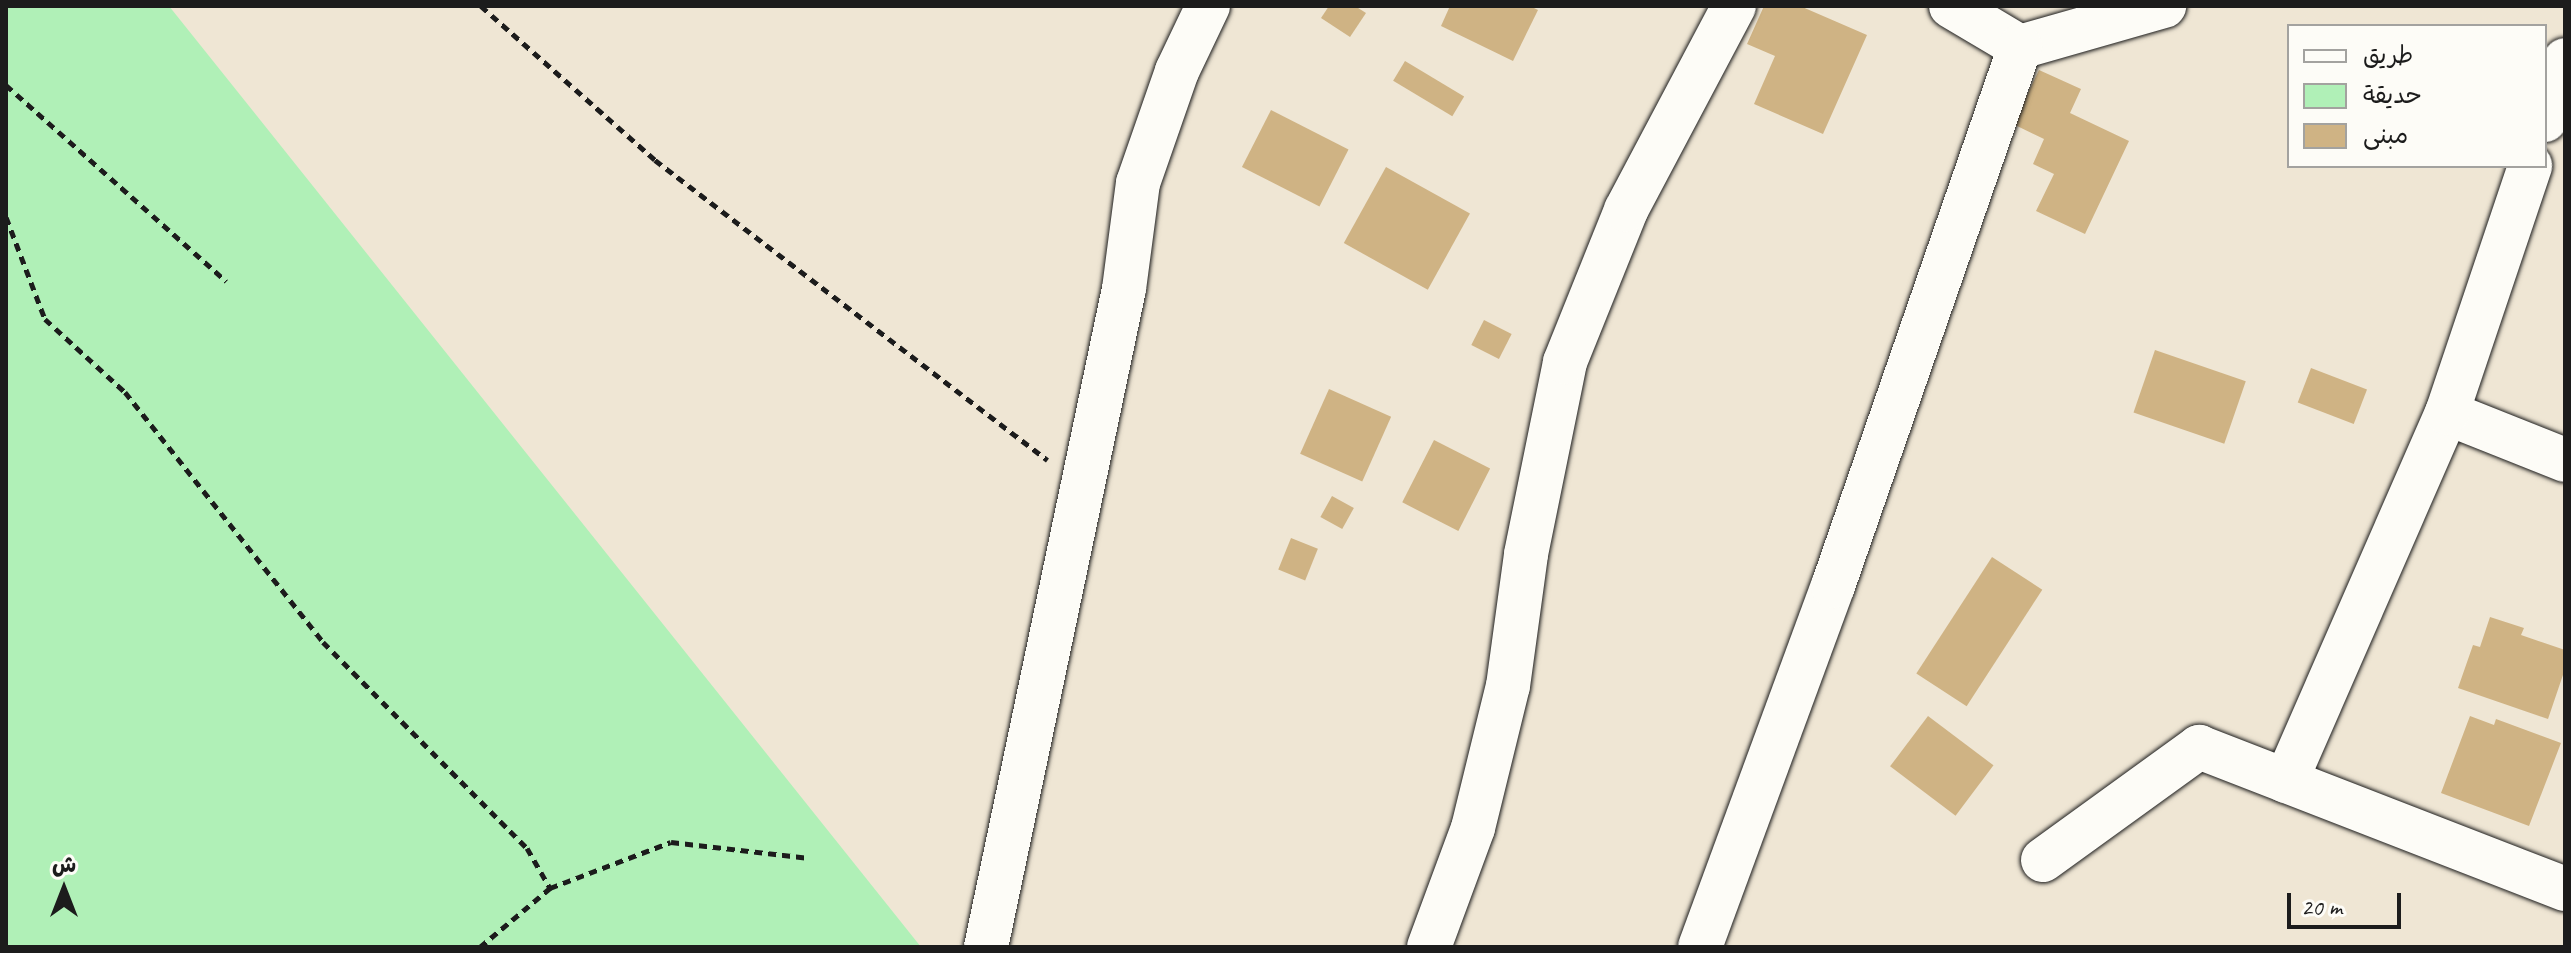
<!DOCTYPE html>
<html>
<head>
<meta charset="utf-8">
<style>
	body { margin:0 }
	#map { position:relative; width:2571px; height:953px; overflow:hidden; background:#efe6d4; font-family:Caveat,"Playpen Sans Arabic",sans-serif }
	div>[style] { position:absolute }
	.green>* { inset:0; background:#b0f0b7 }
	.building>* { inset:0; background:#cfb384; transform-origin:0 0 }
	.path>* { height:5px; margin-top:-2.5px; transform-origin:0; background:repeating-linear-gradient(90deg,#1c1c1c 0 8px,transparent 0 14px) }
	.roads { filter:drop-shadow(0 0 2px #1c1c1c) drop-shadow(0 0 2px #1c1c1c) }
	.minor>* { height:44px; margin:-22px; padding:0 22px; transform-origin:22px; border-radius:22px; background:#fdfcf7 }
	span { translate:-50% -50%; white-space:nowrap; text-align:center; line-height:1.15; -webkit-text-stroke:8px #fdfcf7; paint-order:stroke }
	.frame { position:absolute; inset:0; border:8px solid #1c1c1c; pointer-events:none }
	.legend { position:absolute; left:2287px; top:24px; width:260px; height:144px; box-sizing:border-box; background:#fdfcf7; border:2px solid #a3a29f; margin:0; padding:10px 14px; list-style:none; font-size:24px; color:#1c1c1c }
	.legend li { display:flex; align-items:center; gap:16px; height:40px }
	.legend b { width:40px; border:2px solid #a3a29f }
	.north { position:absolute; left:24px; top:849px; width:80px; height:80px; -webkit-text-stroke:6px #fdfcf7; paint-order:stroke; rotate:0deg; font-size:22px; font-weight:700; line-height:32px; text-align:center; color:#1c1c1c }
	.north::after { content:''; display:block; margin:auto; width:28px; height:36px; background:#1c1c1c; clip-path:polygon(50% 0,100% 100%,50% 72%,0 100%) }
	.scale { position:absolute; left:2287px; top:893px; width:114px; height:36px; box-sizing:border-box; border:4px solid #1c1c1c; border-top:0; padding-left:10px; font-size:24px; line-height:28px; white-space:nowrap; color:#1c1c1c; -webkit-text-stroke:6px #fdfcf7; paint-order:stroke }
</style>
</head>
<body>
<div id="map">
	<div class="green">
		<i style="clip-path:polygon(6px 6px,169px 6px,921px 947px,6px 947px)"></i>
	</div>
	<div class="building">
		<i style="clip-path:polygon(1329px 6px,1355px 6px,1366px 13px,1350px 37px,1321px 18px)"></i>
		<i style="clip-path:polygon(1450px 6px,1530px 6px,1538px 10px,1513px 61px,1441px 26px)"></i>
		<i style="clip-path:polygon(1764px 6px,1800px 6px,1867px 35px,1823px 134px,1754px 104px,1775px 56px,1747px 44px)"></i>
		<i style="left:1405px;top:61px;width:69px;height:23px;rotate:31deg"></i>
		<i style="clip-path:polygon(2039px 70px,2081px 89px,2070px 113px,2129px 141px,2085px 234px,2036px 211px,2054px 174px,2033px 164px,2044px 139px,2013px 124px)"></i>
		<i style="left:1271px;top:110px;width:87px;height:64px;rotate:27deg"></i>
		<i style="left:1386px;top:167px;width:96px;height:87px;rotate:29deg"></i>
		<i style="left:1484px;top:320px;width:31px;height:28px;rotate:27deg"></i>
		<i style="left:2155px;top:350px;width:96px;height:66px;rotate:19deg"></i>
		<i style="left:2311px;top:368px;width:60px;height:37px;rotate:21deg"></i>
		<i style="left:1329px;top:389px;width:68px;height:71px;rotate:24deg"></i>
		<i style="left:1434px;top:440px;width:63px;height:70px;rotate:27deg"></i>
		<i style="left:1332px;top:496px;width:25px;height:24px;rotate:29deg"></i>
		<i style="left:1291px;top:538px;width:29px;height:34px;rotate:22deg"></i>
		<i style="left:1992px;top:557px;width:60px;height:139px;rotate:33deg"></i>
		<i style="clip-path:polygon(2490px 617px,2524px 628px,2521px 635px,2565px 650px,2565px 669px,2548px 719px,2458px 688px,2473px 645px,2480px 647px)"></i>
		<i style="left:1928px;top:716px;width:82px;height:63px;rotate:37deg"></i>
		<i style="clip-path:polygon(2470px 716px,2494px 725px,2496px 719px,2561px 743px,2529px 826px,2441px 793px)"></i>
	</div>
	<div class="path">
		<i style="left:481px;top:6px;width:232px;rotate:41.5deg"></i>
		<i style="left:655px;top:160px;width:494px;rotate:37.4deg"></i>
		<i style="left:6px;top:85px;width:295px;rotate:41.7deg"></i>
		<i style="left:6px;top:217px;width:109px;rotate:69.1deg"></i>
		<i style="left:45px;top:319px;width:108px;rotate:42.4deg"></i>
		<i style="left:125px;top:392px;width:319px;rotate:51.6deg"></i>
		<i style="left:323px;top:642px;width:290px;rotate:45.3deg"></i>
		<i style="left:527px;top:848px;width:46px;rotate:60.1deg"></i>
		<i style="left:480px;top:947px;width:92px;rotate:-40.1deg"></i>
		<i style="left:550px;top:888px;width:129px;rotate:-20.8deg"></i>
		<i style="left:671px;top:842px;width:139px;rotate:6.6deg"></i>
	</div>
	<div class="roads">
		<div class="minor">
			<i style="left:1951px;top:6px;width:80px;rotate:30.7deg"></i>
			<i style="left:2020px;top:47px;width:150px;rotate:-15.9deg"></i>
			<i style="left:2545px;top:120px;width:63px;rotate:-71.6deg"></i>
			<i style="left:2447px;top:413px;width:127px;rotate:21.7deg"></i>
			<i style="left:2286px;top:781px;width:402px;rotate:-66.4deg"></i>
			<i style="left:2447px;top:413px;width:261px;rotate:-71.4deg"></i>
			<i style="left:2043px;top:860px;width:193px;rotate:-35.9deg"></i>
			<i style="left:2199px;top:747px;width:393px;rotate:21.2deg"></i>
			<i style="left:986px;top:947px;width:672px;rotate:-78.16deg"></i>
			<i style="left:1124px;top:289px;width:107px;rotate:-82.5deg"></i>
			<i style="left:1138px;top:183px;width:119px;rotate:-70.8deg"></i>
			<i style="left:1177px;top:71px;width:72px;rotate:-64.5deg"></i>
			<i style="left:1429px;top:947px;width:127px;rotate:-69.7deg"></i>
			<i style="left:1473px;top:828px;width:146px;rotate:-76.2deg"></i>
			<i style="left:1508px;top:686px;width:133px;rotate:-82.2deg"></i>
			<i style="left:1526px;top:554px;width:196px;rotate:-78.5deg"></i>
			<i style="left:1565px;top:362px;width:164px;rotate:-68.1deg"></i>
			<i style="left:1626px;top:210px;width:231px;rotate:-62.1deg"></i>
			<i style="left:1700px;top:947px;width:385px;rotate:-69.8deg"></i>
			<i style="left:1833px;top:586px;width:571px;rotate:-70.87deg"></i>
		</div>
	</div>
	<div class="frame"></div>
	<ul class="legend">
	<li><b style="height:10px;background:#fdfcf7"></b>طريق</li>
	<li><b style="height:22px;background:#b0f0b7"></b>حديقة</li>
	<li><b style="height:22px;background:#cfb384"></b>مبنى</li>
	</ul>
	<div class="north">ش</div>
	<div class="scale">20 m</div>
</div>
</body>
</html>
